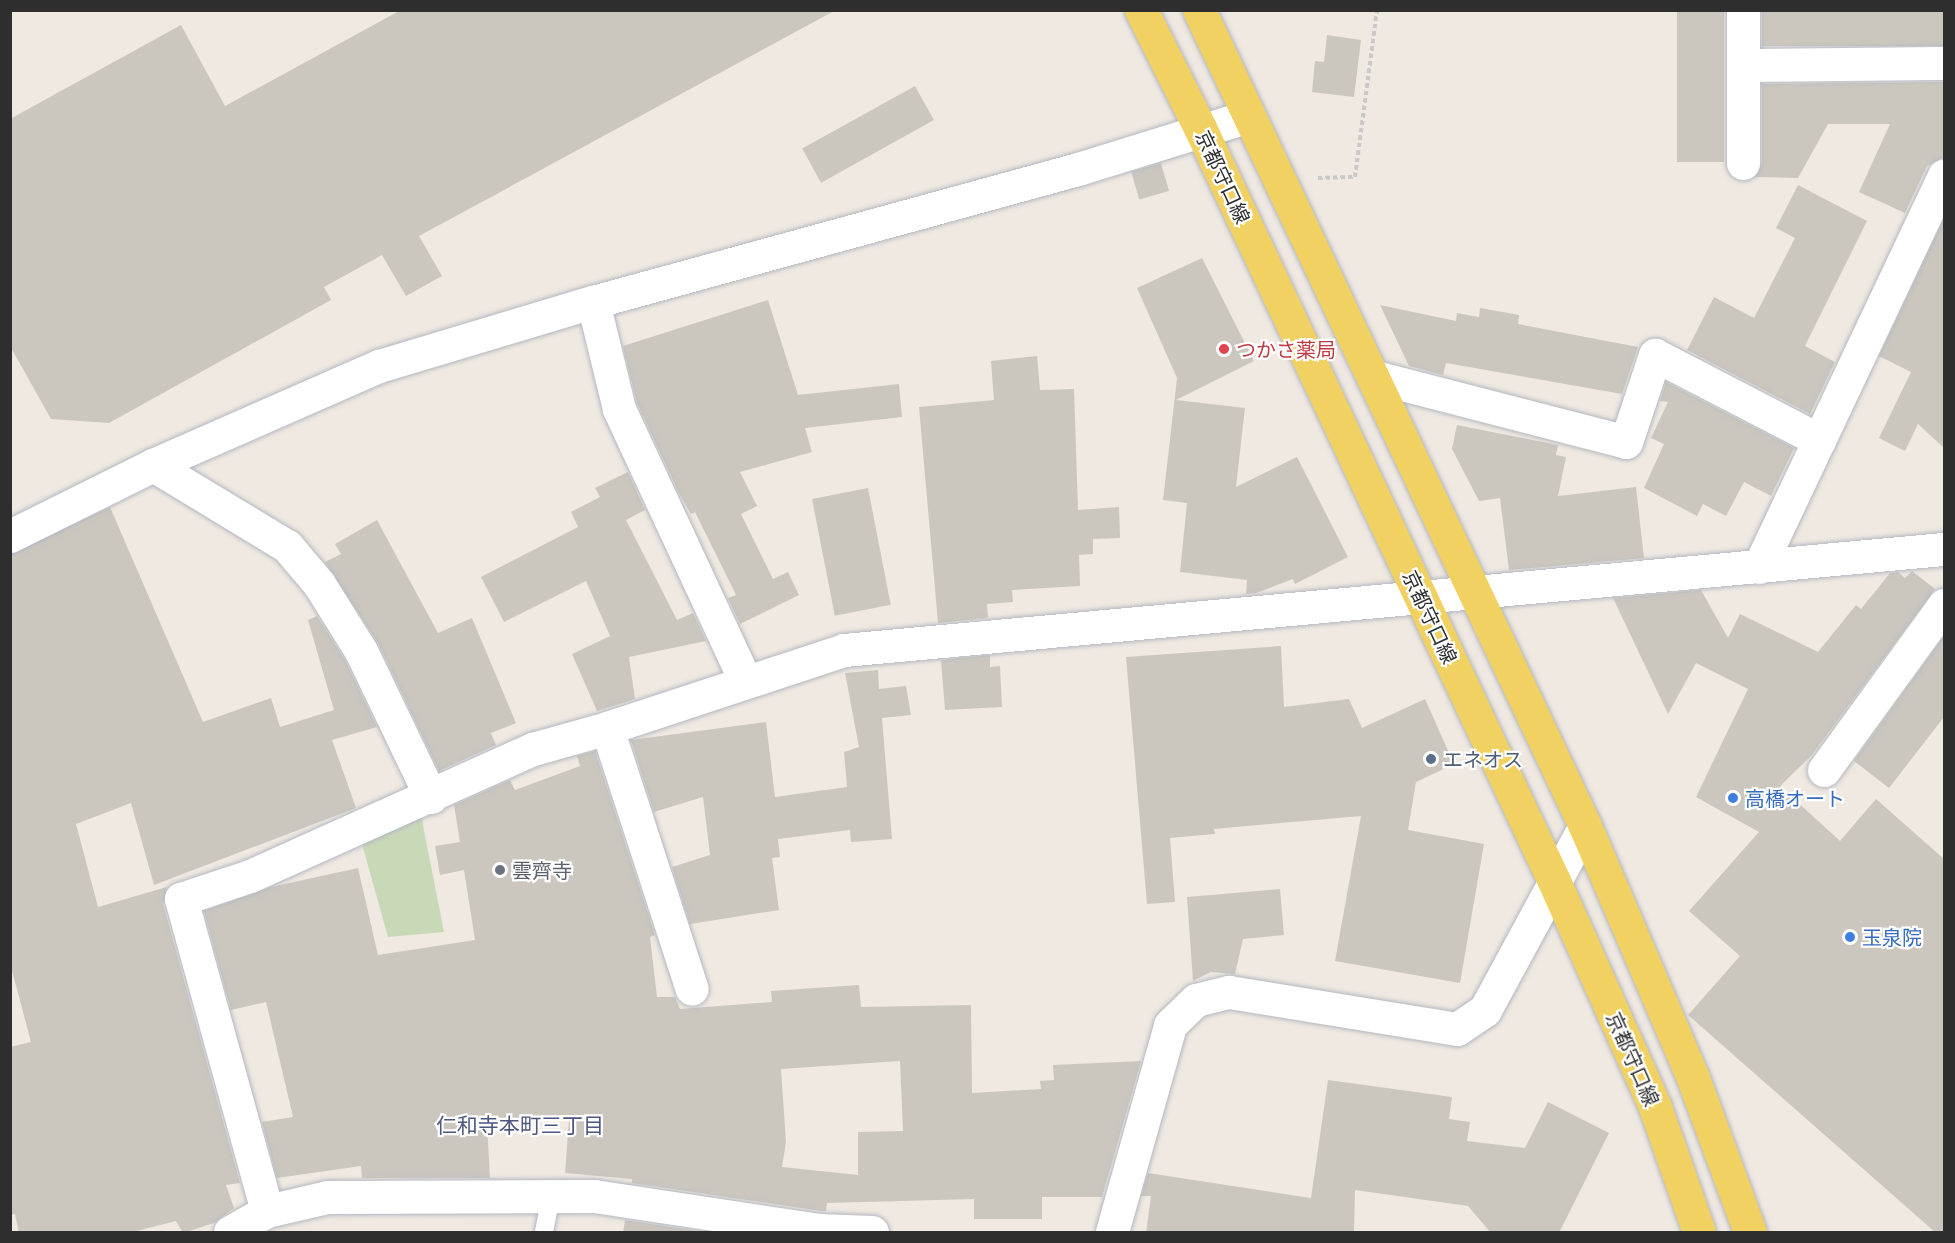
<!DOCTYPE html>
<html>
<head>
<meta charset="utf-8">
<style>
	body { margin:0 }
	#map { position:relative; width:1955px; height:1243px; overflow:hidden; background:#efe9e1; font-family:Lato,"Noto Sans JP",sans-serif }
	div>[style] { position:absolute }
	.cemetery>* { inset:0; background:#c8d9b8 }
	.building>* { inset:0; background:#cbc7bf; transform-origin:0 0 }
	.path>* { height:4px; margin-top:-2px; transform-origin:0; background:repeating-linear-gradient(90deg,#c9c9c9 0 4.5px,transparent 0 7.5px) }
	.roads { filter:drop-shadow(0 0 2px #b4b7c1) drop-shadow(0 0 2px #b4b7c1) }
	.lane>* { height:18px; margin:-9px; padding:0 9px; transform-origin:9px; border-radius:9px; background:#fff }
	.street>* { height:33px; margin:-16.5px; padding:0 16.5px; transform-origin:16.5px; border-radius:16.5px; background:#fff }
	.primary>* { height:33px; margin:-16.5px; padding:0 16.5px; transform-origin:16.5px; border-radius:16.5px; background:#f2d163 }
	.dots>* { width:16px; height:16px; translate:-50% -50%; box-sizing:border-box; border:3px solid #fff; border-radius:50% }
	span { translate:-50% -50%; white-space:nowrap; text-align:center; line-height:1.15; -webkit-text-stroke:4.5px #fff; paint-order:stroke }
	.street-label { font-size:20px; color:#2e2e2e }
	.health-label { font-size:20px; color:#be3a42 }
	.left { translate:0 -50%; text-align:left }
	.service-label { font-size:20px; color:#4e5e75 }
	.shop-label { font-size:20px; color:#366cbe }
	.worship-label { font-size:20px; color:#5b616d }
	.neighbourhood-label { font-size:21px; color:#4d5680 }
	.frame { position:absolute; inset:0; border:12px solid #2e2e2e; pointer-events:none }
</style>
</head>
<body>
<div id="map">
	<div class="cemetery">
		<i style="clip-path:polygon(421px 815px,444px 932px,388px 937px,362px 844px)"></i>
	</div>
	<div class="building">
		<i style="clip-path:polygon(401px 10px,836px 10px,419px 236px,442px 276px,406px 296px,382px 255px,324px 287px,331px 300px,109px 423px,51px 419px,10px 346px,10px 119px,181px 25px,225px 106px)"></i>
		<i style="left:1677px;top:10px;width:47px;height:152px"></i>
		<i style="left:1762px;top:10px;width:182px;height:36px"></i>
		<i style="clip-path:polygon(1327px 35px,1361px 40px,1354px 97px,1312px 92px,1315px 61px,1324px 62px)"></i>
		<i style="clip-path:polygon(1944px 82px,1944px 157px,1927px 166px,1905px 213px,1859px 192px,1890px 124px,1828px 124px,1798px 178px,1754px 177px,1762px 163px,1762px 84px)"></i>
		<i style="left:915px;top:86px;width:39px;height:129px;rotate:61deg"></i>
		<i style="left:1161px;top:163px;width:29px;height:31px;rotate:74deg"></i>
		<i style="clip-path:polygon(1798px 185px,1867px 221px,1805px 346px,1835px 362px,1810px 414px,1687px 350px,1714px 297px,1754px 318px,1795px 238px,1776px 228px)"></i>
		<i style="clip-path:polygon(1944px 218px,1944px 448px,1918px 424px,1905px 451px,1879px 438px,1911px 372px,1879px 356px)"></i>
		<i style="clip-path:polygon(1202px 258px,1254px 361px,1176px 400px,1245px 408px,1236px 487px,1297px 457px,1348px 557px,1295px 584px,1293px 579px,1256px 593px,1246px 594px,1247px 580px,1180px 572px,1187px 503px,1163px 500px,1177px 378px,1137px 288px)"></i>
		<i style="clip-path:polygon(768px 300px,798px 395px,899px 384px,902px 417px,805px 428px,812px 452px,740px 472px,757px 506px,741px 514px,773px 579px,788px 572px,799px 595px,740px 624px,728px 598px,736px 595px,695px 512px,691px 514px,679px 493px,637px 403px,623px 346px)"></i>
		<i style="clip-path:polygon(1380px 305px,1456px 321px,1457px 313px,1479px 317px,1480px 308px,1519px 315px,1518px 324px,1638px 347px,1622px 394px,1446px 363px,1443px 375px,1409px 366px)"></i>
		<i style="clip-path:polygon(1037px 356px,1040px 390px,1074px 389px,1078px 510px,1119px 507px,1120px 538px,1093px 539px,1093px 554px,1079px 555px,1080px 586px,1012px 590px,1013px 602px,987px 604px,988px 618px,938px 623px,919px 407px,994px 400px,991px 361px)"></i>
		<i style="clip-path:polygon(1666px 382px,1794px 448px,1771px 496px,1744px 482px,1726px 516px,1703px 504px,1697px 516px,1644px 488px,1664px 444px,1651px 438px,1668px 402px,1660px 401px)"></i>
		<i style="clip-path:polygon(1457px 425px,1558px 445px,1556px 455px,1566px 457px,1558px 496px,1636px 487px,1644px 558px,1509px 570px,1500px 498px,1479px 501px,1452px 449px)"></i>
		<i style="clip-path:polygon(628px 472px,645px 510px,626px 520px,677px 620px,693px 613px,706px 641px,629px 657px,635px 699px,597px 711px,572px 654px,610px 636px,586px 581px,504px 622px,481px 577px,578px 527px,571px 512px,600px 497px,595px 488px)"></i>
		<i style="left:868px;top:488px;width:119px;height:57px;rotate:79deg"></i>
		<i style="clip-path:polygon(110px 507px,203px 722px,271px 698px,280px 727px,334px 710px,308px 620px,317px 616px,345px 660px,377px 727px,332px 740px,356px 808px,154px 885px,131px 803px,76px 824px,98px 907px,167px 887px,163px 904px,240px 1183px,226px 1185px,234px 1208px,214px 1223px,183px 1233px,176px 1221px,129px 1233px,19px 1233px,15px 1214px,10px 1215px,10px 1047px,31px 1042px,10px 963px,10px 554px)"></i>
		<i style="clip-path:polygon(377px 520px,438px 633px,472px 618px,516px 723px,491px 733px,496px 745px,439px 771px,378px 643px,325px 562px,341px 554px,335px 544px)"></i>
		<i style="clip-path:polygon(1912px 571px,1935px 589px,1811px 756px,1780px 786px,1840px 841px,1876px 799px,1944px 859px,1944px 1233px,1936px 1233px,1688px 1015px,1740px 956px,1689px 911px,1759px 832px,1696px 797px,1748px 689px,1696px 663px,1668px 714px,1613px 598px,1701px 590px,1728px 638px,1740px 614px,1818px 652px,1856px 605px,1861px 609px,1890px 573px,1898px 572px,1905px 578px)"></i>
		<i style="clip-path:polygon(1944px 636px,1944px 717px,1889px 788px,1854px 761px)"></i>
		<i style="clip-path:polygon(1281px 646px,1284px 707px,1349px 699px,1362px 728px,1425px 699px,1454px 764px,1416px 782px,1408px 830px,1484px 844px,1460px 983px,1335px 961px,1361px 816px,1214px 829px,1215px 834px,1170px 838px,1175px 902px,1147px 904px,1126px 657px)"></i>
		<i style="clip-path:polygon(990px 655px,990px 667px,1000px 666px,1002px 707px,945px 710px,941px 660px)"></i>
		<i style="clip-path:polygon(878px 670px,879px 689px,906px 686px,911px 715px,882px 718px,892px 839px,851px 842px,850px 830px,778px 839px,780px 857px,772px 858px,779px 910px,690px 924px,672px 867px,710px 855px,703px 797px,654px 812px,631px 740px,766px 722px,775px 797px,847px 787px,844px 752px,859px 747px,845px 673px)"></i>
		<i style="clip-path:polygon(evenodd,595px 751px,655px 935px,650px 937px,657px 997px,675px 997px,680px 1009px,772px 1002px,771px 991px,859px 985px,861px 1007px,971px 1005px,972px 1093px,1041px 1089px,1040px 1081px,1054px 1080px,1053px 1065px,1141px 1061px,1102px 1197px,1042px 1197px,1042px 1219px,974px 1219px,974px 1199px,827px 1203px,826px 1211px,821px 1211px,632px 1183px,632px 1179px,565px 1173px,569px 1119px,487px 1123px,490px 1178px,362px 1178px,361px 1166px,277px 1178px,262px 1122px,293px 1117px,266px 1002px,231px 1010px,204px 911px,271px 887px,358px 868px,378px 955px,475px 940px,464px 870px,440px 875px,435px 846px,460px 842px,454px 805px,510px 780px,515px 790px,580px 766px,577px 756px,595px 751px,900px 1061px,903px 1131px,858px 1132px,858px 1175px,782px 1167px,786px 1142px,781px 1069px,900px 1061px)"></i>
		<i style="clip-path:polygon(1280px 889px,1284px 935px,1243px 939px,1235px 974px,1211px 972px,1193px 981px,1187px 897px)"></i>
		<i style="clip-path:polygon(1328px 1080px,1452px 1097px,1449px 1119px,1470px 1122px,1467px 1141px,1525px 1148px,1548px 1102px,1609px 1133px,1559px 1233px,1491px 1233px,1468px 1206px,1355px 1190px,1354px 1233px,1146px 1233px,1151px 1196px,1141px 1196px,1148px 1173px,1311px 1198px)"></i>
		<i style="clip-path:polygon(625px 1220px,710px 1233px,623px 1233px)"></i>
	</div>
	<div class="path">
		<i style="left:1318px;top:178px;width:37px;rotate:-2deg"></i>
		<i style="left:1355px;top:177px;width:168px;rotate:-82.5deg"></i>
	</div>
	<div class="roads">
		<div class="lane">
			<i style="left:544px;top:1232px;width:37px;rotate:-79deg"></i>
		</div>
		<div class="street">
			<i style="left:1743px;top:10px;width:153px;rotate:90deg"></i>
			<i style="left:1743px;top:65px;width:201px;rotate:-0.6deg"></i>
			<i style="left:593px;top:302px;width:110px;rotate:76.3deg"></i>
			<i style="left:619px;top:409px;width:299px;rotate:65.1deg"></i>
			<i style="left:1375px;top:377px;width:259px;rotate:14.5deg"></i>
			<i style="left:1626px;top:442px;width:92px;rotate:-71.6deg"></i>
			<i style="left:1655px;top:355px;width:185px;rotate:27.4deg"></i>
			<i style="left:153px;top:465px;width:157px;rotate:31.2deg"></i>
			<i style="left:287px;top:546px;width:50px;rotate:49.9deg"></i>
			<i style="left:319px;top:584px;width:79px;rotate:57.9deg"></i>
			<i style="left:361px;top:651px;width:162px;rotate:64.4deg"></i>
			<i style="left:10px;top:536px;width:160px;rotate:-26.4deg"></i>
			<i style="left:153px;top:465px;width:247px;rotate:-23.7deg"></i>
			<i style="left:379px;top:366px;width:223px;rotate:-16.7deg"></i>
			<i style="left:593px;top:302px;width:503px;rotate:-15.34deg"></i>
			<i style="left:1078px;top:169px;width:179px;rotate:-17.2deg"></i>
			<i style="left:1759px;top:567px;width:433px;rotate:-64.7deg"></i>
			<i style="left:607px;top:728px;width:274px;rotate:72deg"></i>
			<i style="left:1824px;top:770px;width:204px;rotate:-54deg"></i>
			<i style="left:267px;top:1211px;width:324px;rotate:-105.4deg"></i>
			<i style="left:181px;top:899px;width:73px;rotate:-18.4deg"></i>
			<i style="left:250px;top:876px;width:310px;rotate:-24.2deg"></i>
			<i style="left:533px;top:749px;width:77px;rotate:-15.8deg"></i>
			<i style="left:607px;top:728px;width:250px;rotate:-18.2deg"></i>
			<i style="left:844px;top:650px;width:1105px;rotate:-5.25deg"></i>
			<i style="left:230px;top:1232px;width:43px;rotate:-29.6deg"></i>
			<i style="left:267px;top:1211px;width:62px;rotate:-13.1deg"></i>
			<i style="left:327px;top:1197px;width:267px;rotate:-0.2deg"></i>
			<i style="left:594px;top:1196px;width:228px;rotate:8.6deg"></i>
			<i style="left:819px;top:1230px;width:53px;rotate:2.2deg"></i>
			<i style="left:1112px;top:1232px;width:215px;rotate:-74.3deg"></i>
			<i style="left:1170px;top:1025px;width:36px;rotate:-44deg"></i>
			<i style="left:1196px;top:1000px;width:34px;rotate:-14deg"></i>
			<i style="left:1229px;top:992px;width:231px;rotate:9.2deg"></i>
			<i style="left:1457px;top:1029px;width:34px;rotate:-34deg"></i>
			<i style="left:1485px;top:1010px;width:209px;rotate:-61.5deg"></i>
		</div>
		<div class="primary">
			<i style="left:1141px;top:10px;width:134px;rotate:63.4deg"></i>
			<i style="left:1201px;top:130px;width:830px;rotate:64.82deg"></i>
			<i style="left:1554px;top:881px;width:248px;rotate:65.9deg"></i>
			<i style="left:1655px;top:1107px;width:133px;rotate:70.6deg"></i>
			<i style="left:1199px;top:10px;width:903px;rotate:64.68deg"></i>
			<i style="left:1585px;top:826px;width:274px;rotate:66.8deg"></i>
			<i style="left:1693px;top:1078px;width:164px;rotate:69.7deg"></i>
		</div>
	</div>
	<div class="dots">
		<i style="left:1224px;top:349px;background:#e0444e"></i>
		<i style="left:1431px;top:759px;background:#5c6f8a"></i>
		<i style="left:1733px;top:798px;background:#3f7fe0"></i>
		<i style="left:500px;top:870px;background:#6b7280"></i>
		<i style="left:1850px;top:937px;background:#3f7fe0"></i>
	</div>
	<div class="street-label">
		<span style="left:1223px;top:177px;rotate:65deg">京都守口線</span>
		<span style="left:1430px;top:617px;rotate:65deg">京都守口線</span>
		<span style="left:1633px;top:1059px;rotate:66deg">京都守口線</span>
	</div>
	<div class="health-label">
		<span class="left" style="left:1236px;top:349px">つかさ薬局</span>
	</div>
	<div class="service-label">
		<span class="left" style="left:1443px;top:759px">エネオス</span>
	</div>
	<div class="shop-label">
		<span class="left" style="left:1745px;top:798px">高橋オート</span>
		<span class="left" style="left:1862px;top:937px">玉泉院</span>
	</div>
	<div class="worship-label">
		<span class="left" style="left:512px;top:870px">雲齊寺</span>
	</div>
	<div class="neighbourhood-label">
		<span style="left:520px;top:1125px">仁和寺本町三丁目</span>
	</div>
	<div class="frame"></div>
</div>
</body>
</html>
